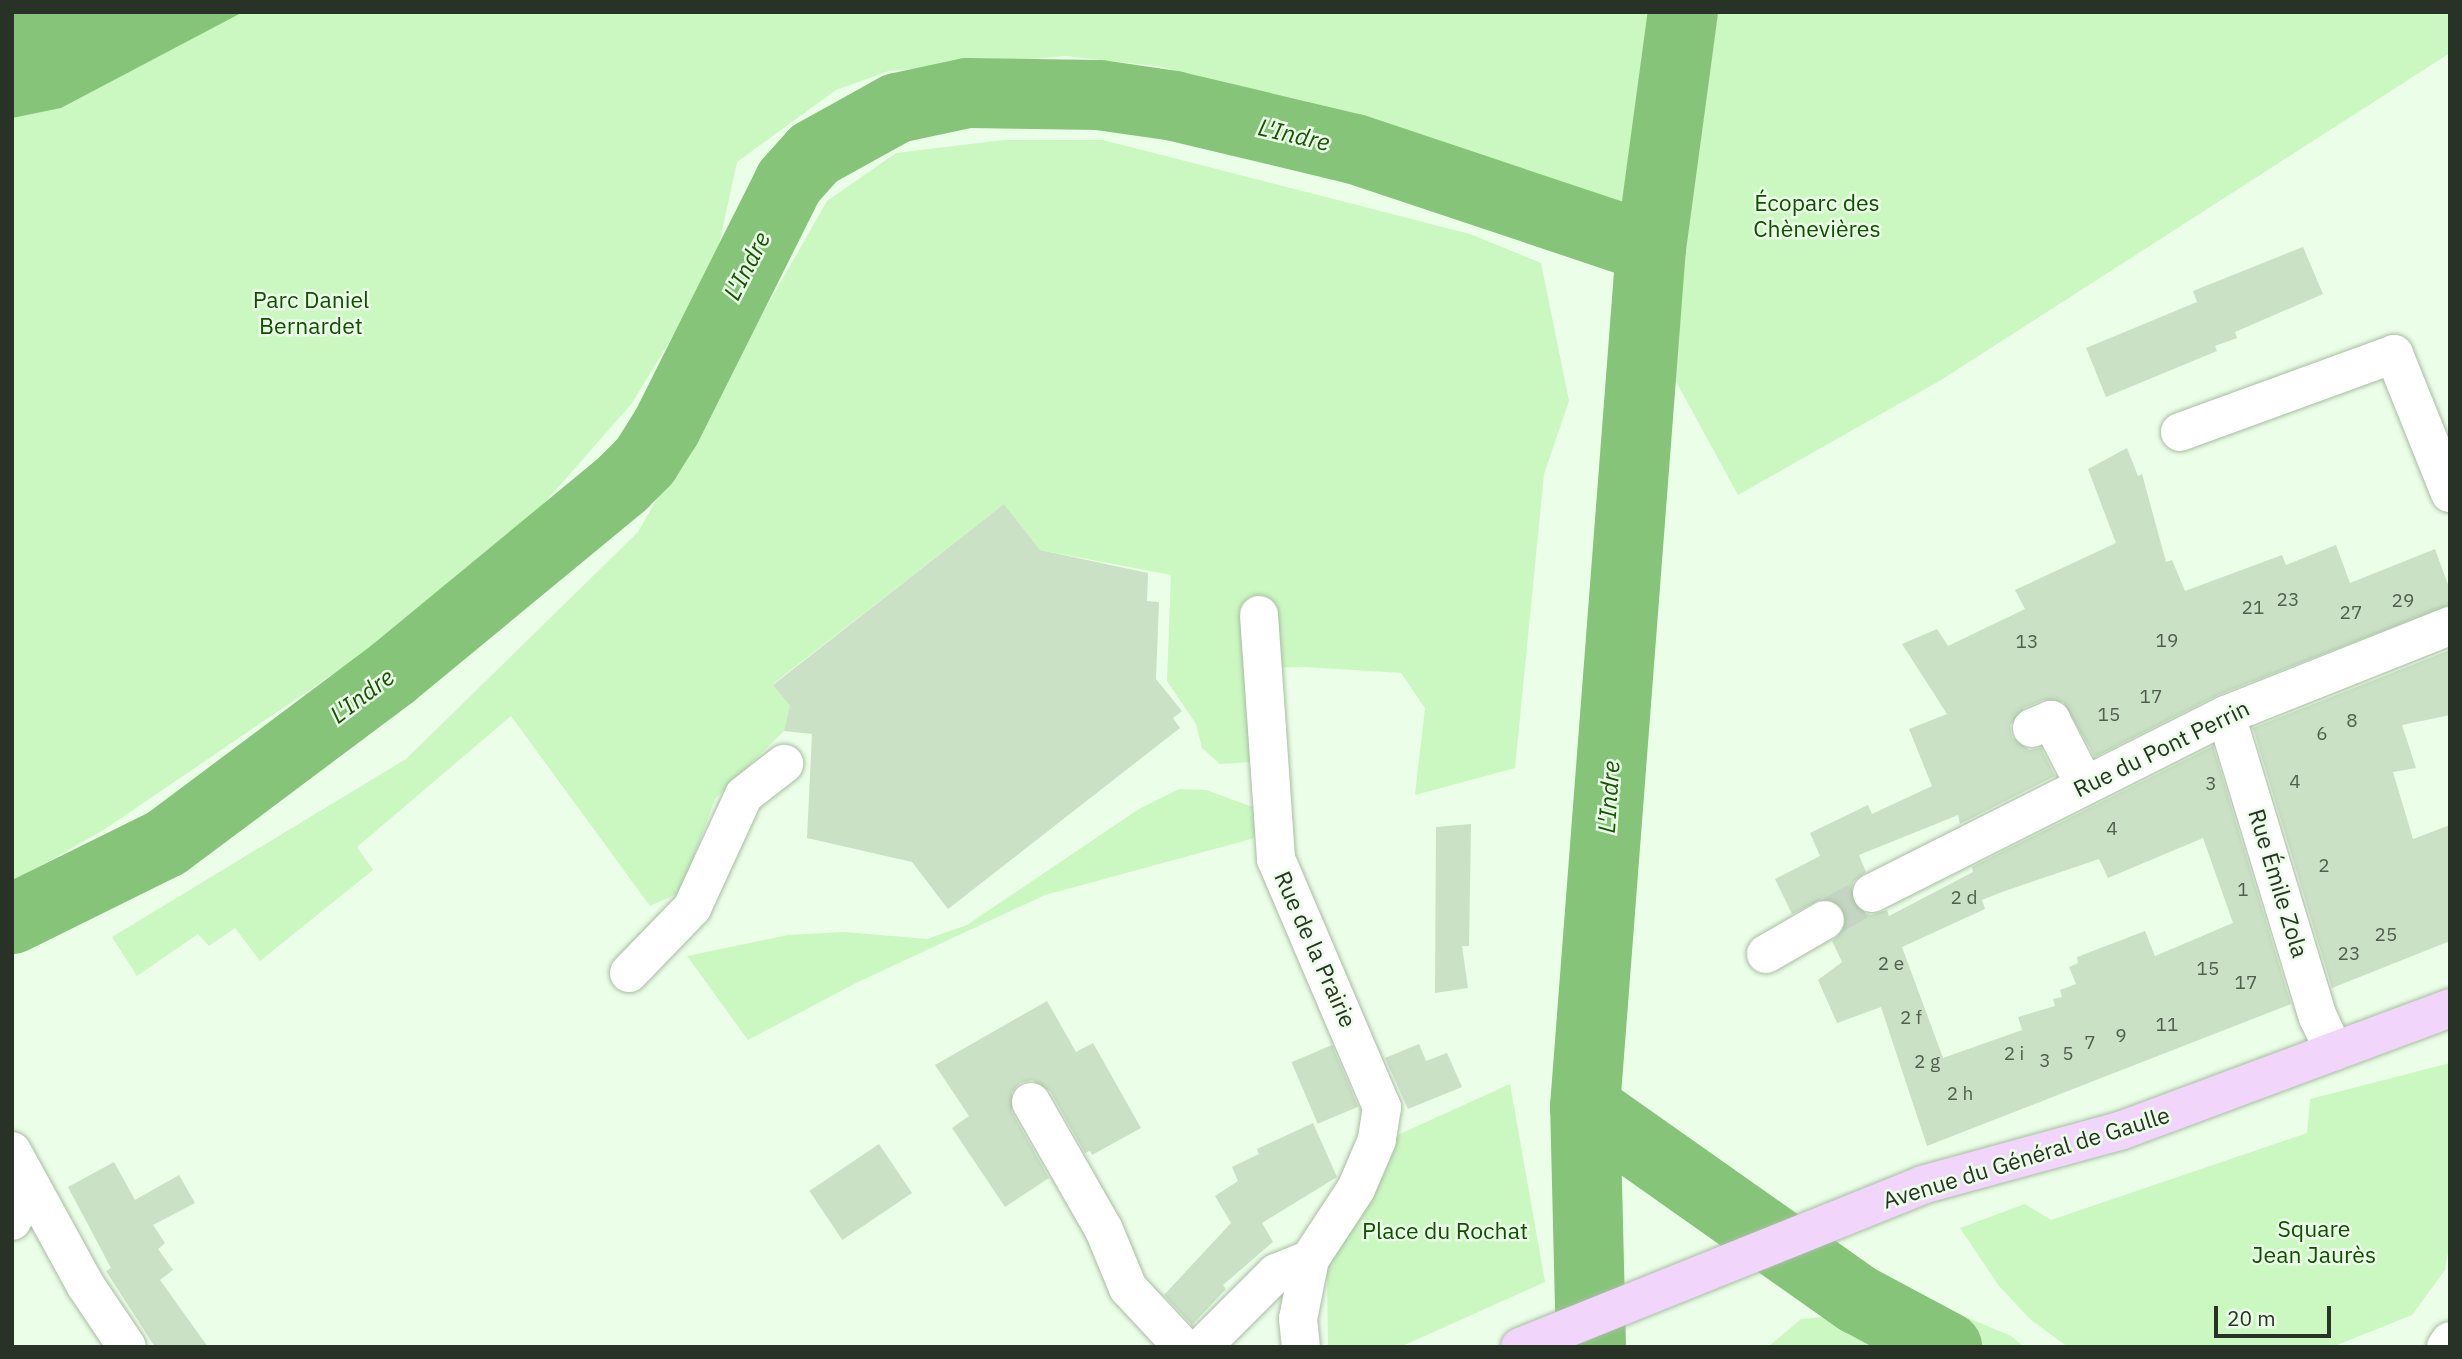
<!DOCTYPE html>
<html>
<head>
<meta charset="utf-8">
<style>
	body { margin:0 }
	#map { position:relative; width:2462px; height:1359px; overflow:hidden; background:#ebfee7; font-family:"IBM Plex Sans",sans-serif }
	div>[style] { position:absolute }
	.green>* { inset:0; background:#cbf7c1 }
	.water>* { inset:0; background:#86c579 }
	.river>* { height:70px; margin:-35px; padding:0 35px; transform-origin:35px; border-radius:35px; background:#86c579 }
	.building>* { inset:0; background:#cae1c5; transform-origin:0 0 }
	.minor-tunnel>* { height:38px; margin-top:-19px; transform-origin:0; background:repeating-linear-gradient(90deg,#c4d5c1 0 38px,transparent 0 57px) }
	.roads { filter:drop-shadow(0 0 2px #a7bda2) drop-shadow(0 0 2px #a7bda2) }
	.minor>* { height:38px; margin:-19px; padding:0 19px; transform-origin:19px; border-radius:19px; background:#fff }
	.major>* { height:38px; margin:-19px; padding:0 19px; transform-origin:19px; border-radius:19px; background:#f1d5fb }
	span { translate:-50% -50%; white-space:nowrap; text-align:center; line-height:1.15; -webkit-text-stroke:5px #ebfee7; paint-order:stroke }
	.number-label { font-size:19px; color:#515e4e }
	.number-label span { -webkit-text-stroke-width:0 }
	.park-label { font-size:23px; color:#104e00 }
	.street-label { font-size:23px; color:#293227 }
	.water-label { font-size:24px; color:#165303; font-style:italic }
	.frame { position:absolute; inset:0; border:14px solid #293227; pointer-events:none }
	.scale { position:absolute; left:2214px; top:1306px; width:117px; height:32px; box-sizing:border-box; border:4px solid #293227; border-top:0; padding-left:9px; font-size:21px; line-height:24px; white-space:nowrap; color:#293227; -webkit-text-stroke:5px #ebfee7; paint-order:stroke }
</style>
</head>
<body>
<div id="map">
	<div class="green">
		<i style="clip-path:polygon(12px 12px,2450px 12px,2450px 53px,1941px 380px,1738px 495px,1573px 193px,1546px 197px,1443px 175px,1346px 141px,1164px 67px,1065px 56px,889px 71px,836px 90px,737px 162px,714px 268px,632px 403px,534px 515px,411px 621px,102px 831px,12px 882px)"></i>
		<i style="clip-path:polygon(1004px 140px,1103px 140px,1470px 234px,1541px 263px,1569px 401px,1544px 474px,1515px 768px,1415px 795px,1425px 708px,1401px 673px,1305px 667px,1250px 668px,1251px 762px,1220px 764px,1202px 748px,1196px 724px,1167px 681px,1171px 575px,1040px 550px,1004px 504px,773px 684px,793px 710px,784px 731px,715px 799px,681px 892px,650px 906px,511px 716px,357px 847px,373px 870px,260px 961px,235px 928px,209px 946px,198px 934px,137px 976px,112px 937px,406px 759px,638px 532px,827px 201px,896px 153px)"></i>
		<i style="clip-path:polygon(1179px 789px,1206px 790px,1261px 810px,1262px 836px,1045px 895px,856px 983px,748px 1040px,687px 956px,788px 935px,845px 932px,927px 939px,967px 925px,1139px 809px)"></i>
		<i style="clip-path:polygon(2450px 1063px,2450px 1241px,2445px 1270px,2412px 1315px,2332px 1347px,2068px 1347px,2031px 1320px,1999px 1286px,1960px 1228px,2025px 1204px,2051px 1220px,2307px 1133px,2310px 1099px)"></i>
		<i style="clip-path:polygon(1510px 1084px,1545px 1282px,1400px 1347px,1328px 1347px,1327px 1270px,1391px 1138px)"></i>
		<i style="clip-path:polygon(1940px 1306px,2011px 1336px,2024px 1347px,1768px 1347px,1801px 1319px)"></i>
	</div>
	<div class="water">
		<i style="clip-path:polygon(12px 12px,243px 12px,61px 108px,12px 118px)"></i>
	</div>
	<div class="river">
		<i style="left:12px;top:919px;width:172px;rotate:-26.3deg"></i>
		<i style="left:166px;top:843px;width:284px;rotate:-36.8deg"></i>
		<i style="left:393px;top:673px;width:297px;rotate:-39.5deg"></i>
		<i style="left:622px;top:484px;width:33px;rotate:-45deg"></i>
		<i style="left:645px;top:461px;width:39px;rotate:-58deg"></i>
		<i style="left:666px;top:428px;width:275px;rotate:-63.4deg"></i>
		<i style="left:789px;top:182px;width:38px;rotate:-48deg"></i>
		<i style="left:814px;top:154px;width:95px;rotate:-29deg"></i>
		<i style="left:897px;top:108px;width:72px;rotate:-12.1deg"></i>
		<i style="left:967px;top:93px;width:132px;rotate:0.9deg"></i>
		<i style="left:1099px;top:95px;width:76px;rotate:8.3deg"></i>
		<i style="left:1174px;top:106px;width:186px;rotate:13.4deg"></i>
		<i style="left:1355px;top:149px;width:312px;rotate:18.5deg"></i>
		<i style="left:1585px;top:1107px;width:335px;rotate:35.2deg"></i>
		<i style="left:1859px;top:1300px;width:100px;rotate:28.1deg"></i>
		<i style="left:1591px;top:1347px;width:240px;rotate:-91.4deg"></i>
		<i style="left:1585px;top:1107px;width:862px;rotate:-85.61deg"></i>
		<i style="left:1651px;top:248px;width:238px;rotate:-82.3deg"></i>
	</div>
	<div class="building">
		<i style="clip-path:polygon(2303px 247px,2323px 294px,2235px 332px,2237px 338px,2215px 346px,2217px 351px,2106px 397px,2086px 348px,2197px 302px,2193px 291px)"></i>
		<i style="clip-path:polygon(evenodd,2127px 448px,2138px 476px,2142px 474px,2166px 562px,2172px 560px,2185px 591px,2282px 555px,2286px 565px,2336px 545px,2350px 583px,2435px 549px,2450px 590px,2450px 605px,2218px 695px,2095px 757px,2063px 702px,2043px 700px,2024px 708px,2010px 725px,2012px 737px,2029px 750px,2041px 748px,2055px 776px,1960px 824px,1958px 815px,1859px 855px,1866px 872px,1853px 882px,1852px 902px,1861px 912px,1871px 915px,1887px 910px,1889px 916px,1973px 872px,1972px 867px,2213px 746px,2291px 1004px,1927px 1146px,1881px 1007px,1837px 1023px,1818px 980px,1842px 962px,1832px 941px,1844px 930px,1844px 910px,1824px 898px,1792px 914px,1775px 879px,1820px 856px,1810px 833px,1868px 805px,1872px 814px,1932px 786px,1909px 729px,1947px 714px,1902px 644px,1937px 629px,1948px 646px,2025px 609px,2015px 590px,2116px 543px,2088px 469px,2127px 448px,2203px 838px,2233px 923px,2155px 956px,2145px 931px,2077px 957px,2078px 963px,2069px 967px,2076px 984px,2060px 990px,2062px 997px,2053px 999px,2055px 1006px,2018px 1017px,2022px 1030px,1943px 1058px,1902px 947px,1985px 909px,1982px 900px,2002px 892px,2099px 859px,2108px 878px,2203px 838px)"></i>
		<i style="clip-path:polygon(1004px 504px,1040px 550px,1148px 573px,1147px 601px,1159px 602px,1156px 679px,1182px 711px,1173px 718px,1180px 728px,948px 909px,912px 862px,807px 838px,812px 734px,784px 731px,790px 706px,773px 685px)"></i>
		<i style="clip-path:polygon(2450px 650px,2450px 715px,2402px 725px,2416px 768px,2393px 772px,2413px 839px,2450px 825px,2450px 941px,2332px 988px,2253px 728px)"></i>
		<i style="clip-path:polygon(1471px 824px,1469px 946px,1462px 946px,1468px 988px,1435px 993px,1436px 827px)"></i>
		<i style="clip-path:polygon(1047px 1001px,1076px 1052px,1093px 1043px,1141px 1128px,1092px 1155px,1090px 1151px,1085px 1153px,1050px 1091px,1032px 1080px,1020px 1083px,1012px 1092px,1012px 1112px,1049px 1178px,1005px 1207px,952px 1128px,969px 1116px,935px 1065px)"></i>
		<i style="clip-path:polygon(1419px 1044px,1426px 1061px,1447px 1053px,1462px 1087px,1408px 1109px,1385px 1058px)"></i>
		<i style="left:1332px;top:1045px;width:67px;height:44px;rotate:67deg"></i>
		<i style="clip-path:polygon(1313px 1123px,1337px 1177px,1262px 1223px,1273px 1242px,1223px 1285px,1226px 1289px,1192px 1325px,1164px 1295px,1231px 1223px,1215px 1196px,1238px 1181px,1232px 1167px,1259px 1154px,1257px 1149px)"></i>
		<i style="left:879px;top:1144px;width:59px;height:84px;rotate:56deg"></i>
		<i style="clip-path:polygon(114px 1162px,135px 1200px,179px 1175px,195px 1203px,153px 1225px,165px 1243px,158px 1249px,173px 1270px,160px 1280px,208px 1347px,155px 1347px,106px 1271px,111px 1268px,68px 1187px)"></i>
	</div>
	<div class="minor-tunnel">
		<i style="left:1825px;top:920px;width:54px;rotate:-29.9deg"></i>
	</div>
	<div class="roads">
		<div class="minor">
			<i style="left:2180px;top:432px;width:228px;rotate:-20deg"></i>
			<i style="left:2394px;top:354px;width:150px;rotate:68.1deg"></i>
			<i style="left:1259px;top:615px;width:245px;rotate:86deg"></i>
			<i style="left:1276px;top:859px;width:270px;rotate:66.9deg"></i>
			<i style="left:1382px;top:1107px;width:33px;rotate:99deg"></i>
			<i style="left:1377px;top:1140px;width:53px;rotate:113.2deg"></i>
			<i style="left:1356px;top:1189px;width:84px;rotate:123.3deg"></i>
			<i style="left:1310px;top:1259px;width:61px;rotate:101.3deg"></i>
			<i style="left:1298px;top:1319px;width:28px;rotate:84deg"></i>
			<i style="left:2226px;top:715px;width:316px;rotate:73.1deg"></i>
			<i style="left:2318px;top:1017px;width:38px;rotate:65deg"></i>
			<i style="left:2032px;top:728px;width:21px;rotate:-23deg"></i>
			<i style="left:2051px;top:720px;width:72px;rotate:62.7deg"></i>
			<i style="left:1872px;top:893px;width:396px;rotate:-26.7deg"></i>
			<i style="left:2226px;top:715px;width:241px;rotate:-21.7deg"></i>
			<i style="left:1766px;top:954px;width:68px;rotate:-30deg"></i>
			<i style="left:629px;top:973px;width:91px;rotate:-45.9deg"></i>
			<i style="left:692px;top:908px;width:124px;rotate:-65.3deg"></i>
			<i style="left:744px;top:795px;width:51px;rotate:-37.8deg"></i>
			<i style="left:1031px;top:1102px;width:147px;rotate:60.3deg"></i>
			<i style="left:1104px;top:1230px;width:63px;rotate:67.5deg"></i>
			<i style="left:1128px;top:1288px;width:81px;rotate:47deg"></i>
			<i style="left:12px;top:1151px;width:154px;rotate:61.3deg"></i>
			<i style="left:86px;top:1286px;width:73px;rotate:56.1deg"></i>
			<i style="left:12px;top:1221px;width:39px;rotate:-60deg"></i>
			<i style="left:1202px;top:1347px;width:105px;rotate:-45deg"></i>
			<i style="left:1276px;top:1273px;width:37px;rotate:-22deg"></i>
			<i style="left:2446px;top:1347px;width:7px;rotate:-56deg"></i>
		</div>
		<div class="major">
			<i style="left:1520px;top:1347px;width:433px;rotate:-21.9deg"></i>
			<i style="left:1922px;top:1185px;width:205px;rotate:-15.3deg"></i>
			<i style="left:2120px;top:1131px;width:352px;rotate:-20.4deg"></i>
		</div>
	</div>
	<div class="number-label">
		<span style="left:2288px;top:600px">23</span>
		<span style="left:2403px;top:601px">29</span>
		<span style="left:2253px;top:608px">21</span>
		<span style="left:2351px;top:613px">27</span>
		<span style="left:2167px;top:641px">19</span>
		<span style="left:2027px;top:642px">13</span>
		<span style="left:2151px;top:697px">17</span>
		<span style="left:2109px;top:715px">15</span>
		<span style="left:2352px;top:721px">8</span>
		<span style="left:2322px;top:734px">6</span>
		<span style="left:2295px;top:782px">4</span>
		<span style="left:2211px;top:784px">3</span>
		<span style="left:2112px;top:829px">4</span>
		<span style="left:2324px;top:866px">2</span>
		<span style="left:2243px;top:890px">1</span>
		<span style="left:1964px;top:898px">2 d</span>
		<span style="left:2386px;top:935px">25</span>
		<span style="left:2349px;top:954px">23</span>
		<span style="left:1891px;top:964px">2 e</span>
		<span style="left:2208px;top:969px">15</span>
		<span style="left:2246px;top:983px">17</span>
		<span style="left:1911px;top:1018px">2 f</span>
		<span style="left:2167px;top:1025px">11</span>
		<span style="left:2121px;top:1036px">9</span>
		<span style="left:2090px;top:1043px">7</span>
		<span style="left:2014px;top:1054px">2 i</span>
		<span style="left:2068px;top:1054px">5</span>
		<span style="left:2045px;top:1061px">3</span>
		<span style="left:1927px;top:1062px">2 g</span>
		<span style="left:1960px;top:1094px">2 h</span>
	</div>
	<div class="park-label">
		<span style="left:1817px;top:215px">Écoparc des<br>Chènevières</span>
		<span style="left:311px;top:312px">Parc Daniel<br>Bernardet</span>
		<span style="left:2314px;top:1241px">Square<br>Jean Jaurès</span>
		<span style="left:1445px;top:1230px">Place du Rochat</span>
	</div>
	<div class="street-label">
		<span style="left:2161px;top:748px;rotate:-26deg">Rue du Pont Perrin</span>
		<span style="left:2279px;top:883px;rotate:73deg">Rue Émile Zola</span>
		<span style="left:1316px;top:949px;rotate:66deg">Rue de la Prairie</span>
		<span style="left:2026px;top:1157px;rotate:-17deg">Avenue du Général de Gaulle</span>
	</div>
	<div class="water-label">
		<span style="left:1294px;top:135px;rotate:13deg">L'Indre</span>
		<span style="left:747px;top:266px;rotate:-63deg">L'Indre</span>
		<span style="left:362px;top:696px;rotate:-37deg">L'Indre</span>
		<span style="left:1609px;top:797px;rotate:-86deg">L'Indre</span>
	</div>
	<div class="frame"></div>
	<div class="scale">20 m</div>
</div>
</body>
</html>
